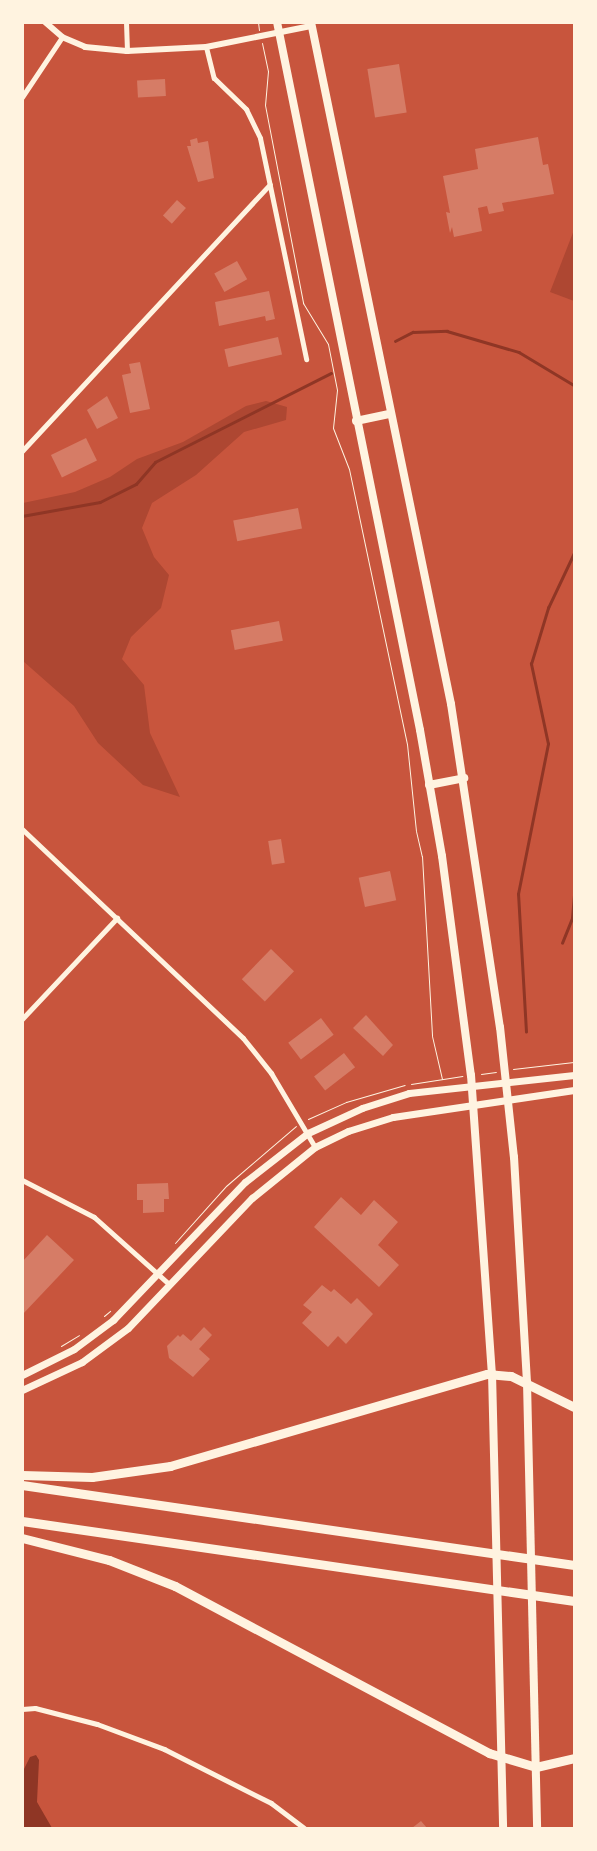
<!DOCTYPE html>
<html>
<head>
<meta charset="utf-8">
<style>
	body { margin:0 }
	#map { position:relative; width:597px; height:1851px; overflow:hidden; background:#c8553d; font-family:"PT Sans Narrow",sans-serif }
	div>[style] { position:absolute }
	.green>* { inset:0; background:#ae4732 }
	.water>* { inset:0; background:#8f3625 }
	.stream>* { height:2.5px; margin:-1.25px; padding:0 1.25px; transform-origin:1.25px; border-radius:1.25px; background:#8f3625 }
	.building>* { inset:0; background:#d67c66; transform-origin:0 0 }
	.path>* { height:1px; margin:-0.5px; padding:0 0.5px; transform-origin:0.5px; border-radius:0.5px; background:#fff3e0 }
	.minor>* { height:5px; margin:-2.5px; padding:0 2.5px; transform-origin:2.5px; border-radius:2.5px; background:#fff3e0 }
	.tertiary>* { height:6px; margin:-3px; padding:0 3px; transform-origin:3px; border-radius:3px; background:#fff3e0 }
	.secondary>* { height:7px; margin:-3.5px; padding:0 3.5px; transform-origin:3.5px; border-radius:3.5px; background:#fff3e0 }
	.primary>* { height:8px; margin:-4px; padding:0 4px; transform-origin:4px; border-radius:4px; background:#fff3e0 }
	.motorway>* { height:9px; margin:-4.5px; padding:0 4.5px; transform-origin:4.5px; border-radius:4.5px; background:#fff3e0 }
	span { translate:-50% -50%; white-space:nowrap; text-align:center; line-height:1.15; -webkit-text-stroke:4px #fff3e0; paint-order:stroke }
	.frame { position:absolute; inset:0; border:24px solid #fff3e0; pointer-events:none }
</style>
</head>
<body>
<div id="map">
	<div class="green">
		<i style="clip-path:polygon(574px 230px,574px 301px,550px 292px)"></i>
		<i style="clip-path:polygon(266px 401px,287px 407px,286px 420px,244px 432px,196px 475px,152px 503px,142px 528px,154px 557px,169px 575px,161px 608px,131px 637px,122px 659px,144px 685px,150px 733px,180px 797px,143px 785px,98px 743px,74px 706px,23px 661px,23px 503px,75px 492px,110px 477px,137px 459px,183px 442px,246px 406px)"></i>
	</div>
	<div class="water">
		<i style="clip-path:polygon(36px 1755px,39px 1760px,37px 1802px,52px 1828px,23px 1828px,23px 1771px,30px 1757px)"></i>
	</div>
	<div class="stream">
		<i style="left:395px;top:341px;width:20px;rotate:-27deg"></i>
		<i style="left:413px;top:332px;width:34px;rotate:-2deg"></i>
		<i style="left:447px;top:331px;width:75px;rotate:16.3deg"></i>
		<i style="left:519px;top:352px;width:64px;rotate:31deg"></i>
		<i style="left:22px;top:516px;width:79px;rotate:-10.2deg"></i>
		<i style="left:100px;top:502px;width:40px;rotate:-26.6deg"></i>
		<i style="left:136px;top:484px;width:29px;rotate:-49deg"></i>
		<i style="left:155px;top:462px;width:197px;rotate:-26.8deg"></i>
		<i style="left:562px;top:943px;width:27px;rotate:-68deg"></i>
		<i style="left:572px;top:918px;width:25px;rotate:-85deg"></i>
		<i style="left:526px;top:1032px;width:138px;rotate:-93.3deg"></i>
		<i style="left:518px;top:894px;width:153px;rotate:-78.7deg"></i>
		<i style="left:548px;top:744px;width:82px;rotate:-102deg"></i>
		<i style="left:531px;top:664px;width:59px;rotate:-73.1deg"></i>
		<i style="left:548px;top:608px;width:61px;rotate:-64.7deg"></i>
	</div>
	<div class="building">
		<i style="left:399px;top:64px;width:49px;height:32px;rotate:81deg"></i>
		<i style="left:165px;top:79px;width:17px;height:28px;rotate:87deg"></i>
		<i style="clip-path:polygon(538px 137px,543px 165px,548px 164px,554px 194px,502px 203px,504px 211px,489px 214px,487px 206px,478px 208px,482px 231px,454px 237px,452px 227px,450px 233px,446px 212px,450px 213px,443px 176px,478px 169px,475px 149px)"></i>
		<i style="clip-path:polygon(197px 138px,198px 143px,208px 141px,214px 178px,198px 182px,187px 146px,191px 146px,190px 140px)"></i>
		<i style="left:177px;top:200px;width:12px;height:21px;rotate:42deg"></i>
		<i style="left:237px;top:261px;width:21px;height:26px;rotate:61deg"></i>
		<i style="clip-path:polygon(269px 291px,275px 319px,266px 321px,265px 316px,219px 326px,215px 302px)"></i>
		<i style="left:278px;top:337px;width:18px;height:55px;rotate:77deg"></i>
		<i style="clip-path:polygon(140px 362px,150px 409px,130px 413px,122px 375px,131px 373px,129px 364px)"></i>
		<i style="clip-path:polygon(107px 396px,118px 418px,97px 429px,87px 410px)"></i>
		<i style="left:86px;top:438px;width:25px;height:39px;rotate:64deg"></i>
		<i style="left:298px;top:508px;width:21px;height:66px;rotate:79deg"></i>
		<i style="left:279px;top:621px;width:20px;height:49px;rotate:79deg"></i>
		<i style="left:281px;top:839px;width:24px;height:13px;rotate:81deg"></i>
		<i style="left:390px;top:871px;width:30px;height:32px;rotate:78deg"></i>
		<i style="left:271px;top:949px;width:32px;height:42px;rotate:44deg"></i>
		<i style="clip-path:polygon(366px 1015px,393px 1045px,383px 1056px,353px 1028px)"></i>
		<i style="left:321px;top:1018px;width:21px;height:41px;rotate:53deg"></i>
		<i style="left:344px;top:1053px;width:18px;height:38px;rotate:52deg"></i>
		<i style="clip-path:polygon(168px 1183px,169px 1199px,164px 1199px,164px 1212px,143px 1213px,143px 1200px,137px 1200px,137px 1184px)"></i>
		<i style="clip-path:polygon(341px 1197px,361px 1215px,374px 1200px,398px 1222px,378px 1245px,399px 1265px,379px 1287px,314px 1227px)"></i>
		<i style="clip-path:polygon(47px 1235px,74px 1260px,22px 1315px,22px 1262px)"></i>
		<i style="clip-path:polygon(322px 1285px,331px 1292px,334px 1289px,351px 1304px,357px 1298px,373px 1314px,346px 1344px,338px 1336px,328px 1347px,302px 1323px,312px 1312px,303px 1305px)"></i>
		<i style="clip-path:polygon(204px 1327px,212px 1335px,199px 1349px,210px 1359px,193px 1377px,169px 1358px,167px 1346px,178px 1335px,180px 1337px,183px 1334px,191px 1341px)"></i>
		<i style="clip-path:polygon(421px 1821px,427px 1828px,412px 1828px)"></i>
	</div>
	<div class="path">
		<i style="left:258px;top:22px;width:8px;rotate:83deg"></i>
		<i style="left:262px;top:43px;width:29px;rotate:78deg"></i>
		<i style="left:268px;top:71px;width:34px;rotate:95deg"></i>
		<i style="left:265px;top:105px;width:202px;rotate:79.1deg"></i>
		<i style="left:303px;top:303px;width:48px;rotate:58.6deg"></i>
		<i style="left:328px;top:344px;width:47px;rotate:78.9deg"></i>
		<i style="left:337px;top:390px;width:38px;rotate:96deg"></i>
		<i style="left:333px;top:428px;width:44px;rotate:68.7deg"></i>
		<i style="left:349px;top:469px;width:281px;rotate:78.1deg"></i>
		<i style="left:407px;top:744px;width:87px;rotate:84.1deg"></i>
		<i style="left:416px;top:831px;width:26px;rotate:77deg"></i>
		<i style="left:422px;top:856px;width:180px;rotate:86.8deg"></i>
		<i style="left:432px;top:1036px;width:44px;rotate:76.9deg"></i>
		<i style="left:513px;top:1069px;width:61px;rotate:-6.5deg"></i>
		<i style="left:481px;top:1074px;width:15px;rotate:-8deg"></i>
		<i style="left:411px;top:1084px;width:52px;rotate:-8.9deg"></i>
		<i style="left:308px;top:1119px;width:42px;rotate:-24.1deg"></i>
		<i style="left:346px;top:1102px;width:61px;rotate:-16.1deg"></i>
		<i style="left:175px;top:1243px;width:76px;rotate:-48.2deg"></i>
		<i style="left:226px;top:1186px;width:92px;rotate:-40.6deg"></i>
		<i style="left:104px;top:1316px;width:8px;rotate:-40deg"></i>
		<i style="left:61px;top:1346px;width:21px;rotate:-31deg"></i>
	</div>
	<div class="minor">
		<i style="left:126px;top:22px;width:29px;rotate:88deg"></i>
		<i style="left:206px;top:47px;width:32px;rotate:76deg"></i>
		<i style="left:214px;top:78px;width:45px;rotate:44.1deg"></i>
		<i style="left:246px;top:109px;width:32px;rotate:64deg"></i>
		<i style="left:260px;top:138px;width:226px;rotate:78.2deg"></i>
		<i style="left:22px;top:97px;width:72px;rotate:-56.3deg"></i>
		<i style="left:22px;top:451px;width:364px;rotate:-47.1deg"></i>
		<i style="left:22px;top:829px;width:304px;rotate:43.4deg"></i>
		<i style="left:243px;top:1038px;width:45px;rotate:51.3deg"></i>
		<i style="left:271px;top:1073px;width:86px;rotate:59.3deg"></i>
		<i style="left:22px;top:1019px;width:139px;rotate:-46.8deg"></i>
		<i style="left:22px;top:1180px;width:81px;rotate:27.2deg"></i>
		<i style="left:94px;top:1217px;width:101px;rotate:41.8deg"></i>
		<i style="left:22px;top:1709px;width:13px;rotate:-4deg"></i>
		<i style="left:35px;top:1708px;width:64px;rotate:14.5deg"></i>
		<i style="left:97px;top:1724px;width:72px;rotate:20.5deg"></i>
		<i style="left:164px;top:1749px;width:120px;rotate:26.8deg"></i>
		<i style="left:271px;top:1803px;width:41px;rotate:37.1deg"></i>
	</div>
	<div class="tertiary">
		<i style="left:45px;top:22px;width:23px;rotate:41deg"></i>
		<i style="left:62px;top:37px;width:25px;rotate:23deg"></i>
		<i style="left:85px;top:47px;width:42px;rotate:5.4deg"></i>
		<i style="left:127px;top:51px;width:79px;rotate:-2.9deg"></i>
		<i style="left:206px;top:47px;width:107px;rotate:-11.3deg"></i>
	</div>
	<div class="secondary">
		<i style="left:22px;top:1375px;width:58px;rotate:-26.6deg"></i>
		<i style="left:74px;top:1349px;width:49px;rotate:-36.6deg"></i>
		<i style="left:113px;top:1320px;width:191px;rotate:-46.3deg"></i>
		<i style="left:245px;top:1182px;width:80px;rotate:-37.9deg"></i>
		<i style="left:308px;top:1133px;width:60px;rotate:-24.8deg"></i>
		<i style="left:362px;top:1108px;width:49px;rotate:-17.7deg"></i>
		<i style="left:409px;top:1093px;width:166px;rotate:-6.2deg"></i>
		<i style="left:22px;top:1390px;width:66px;rotate:-25deg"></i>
		<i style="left:82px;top:1362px;width:57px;rotate:-36.5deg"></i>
		<i style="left:128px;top:1328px;width:180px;rotate:-46.4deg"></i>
		<i style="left:252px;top:1198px;width:81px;rotate:-39deg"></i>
		<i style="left:315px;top:1147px;width:37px;rotate:-26deg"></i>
		<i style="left:348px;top:1131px;width:47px;rotate:-17.3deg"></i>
		<i style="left:393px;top:1117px;width:183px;rotate:-8.5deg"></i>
	</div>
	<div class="primary">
		<i style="left:277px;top:22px;width:722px;rotate:78.58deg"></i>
		<i style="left:420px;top:730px;width:128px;rotate:80.1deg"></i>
		<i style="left:442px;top:856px;width:221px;rotate:82.5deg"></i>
		<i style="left:471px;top:1075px;width:299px;rotate:86deg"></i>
		<i style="left:492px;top:1373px;width:455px;rotate:88.6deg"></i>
		<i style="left:311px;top:22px;width:696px;rotate:78.4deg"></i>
		<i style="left:451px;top:704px;width:327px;rotate:81.4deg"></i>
		<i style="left:500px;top:1027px;width:131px;rotate:83.9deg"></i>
		<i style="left:514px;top:1157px;width:225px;rotate:86.7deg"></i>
		<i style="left:527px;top:1382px;width:446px;rotate:88.7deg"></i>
		<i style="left:356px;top:421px;width:35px;rotate:-12deg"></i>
		<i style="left:429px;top:785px;width:36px;rotate:-11deg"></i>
	</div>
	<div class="motorway">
		<i style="left:22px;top:1475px;width:70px;rotate:1.6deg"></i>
		<i style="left:92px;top:1477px;width:79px;rotate:-8deg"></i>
		<i style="left:170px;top:1466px;width:330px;rotate:-16.2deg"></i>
		<i style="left:487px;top:1374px;width:24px;rotate:5deg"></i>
		<i style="left:511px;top:1376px;width:70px;rotate:26.2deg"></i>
		<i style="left:22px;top:1485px;width:558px;rotate:8.25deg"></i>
		<i style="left:22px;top:1521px;width:558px;rotate:8.25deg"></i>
		<i style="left:22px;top:1538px;width:90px;rotate:14.2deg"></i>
		<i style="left:109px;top:1560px;width:71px;rotate:21.5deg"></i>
		<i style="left:175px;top:1586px;width:356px;rotate:28deg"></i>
		<i style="left:489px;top:1753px;width:49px;rotate:16.6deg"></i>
		<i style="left:536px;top:1767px;width:39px;rotate:-13deg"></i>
	</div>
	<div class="frame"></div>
</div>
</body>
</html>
